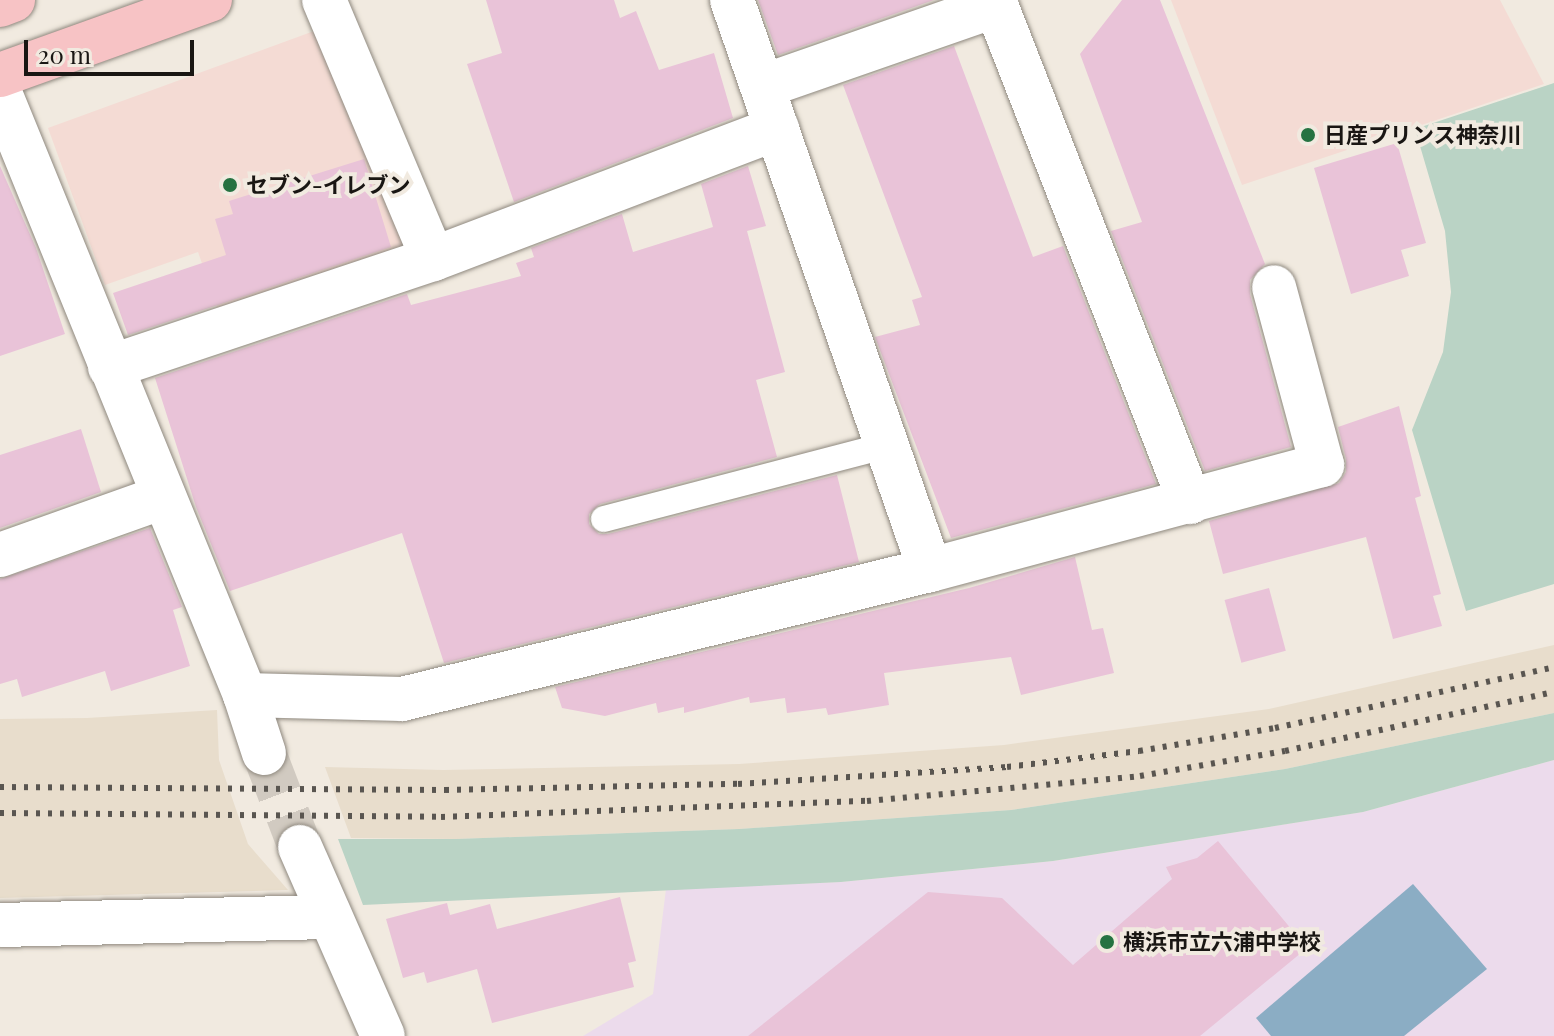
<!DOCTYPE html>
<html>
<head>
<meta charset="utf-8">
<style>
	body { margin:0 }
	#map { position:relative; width:1554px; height:1036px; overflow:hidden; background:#f1eae0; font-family:"Playfair Display","Noto Sans JP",serif }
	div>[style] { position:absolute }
	.commercial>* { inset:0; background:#f4dbd4 }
	.built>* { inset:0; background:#e8ddcc }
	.education>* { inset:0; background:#ecdbec }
	.green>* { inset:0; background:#bad3c5 }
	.water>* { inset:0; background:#8badc4 }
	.building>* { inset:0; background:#e9c3d8; transform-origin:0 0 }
	.street-tunnel>* { height:44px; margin-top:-22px; transform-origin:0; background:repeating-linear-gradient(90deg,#d1cac1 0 44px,transparent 0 66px) }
	.roads { filter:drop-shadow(0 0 2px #8f897f) drop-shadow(0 0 2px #8f897f) }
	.lane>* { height:26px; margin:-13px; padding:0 13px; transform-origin:13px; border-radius:13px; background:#fff }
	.street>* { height:44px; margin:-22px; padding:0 22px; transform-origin:22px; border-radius:22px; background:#fff }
	.highway>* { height:44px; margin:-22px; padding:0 22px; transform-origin:22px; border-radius:22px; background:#f7c3c5 }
	.rail>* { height:6px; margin-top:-3px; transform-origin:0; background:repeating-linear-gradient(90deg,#595550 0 4px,transparent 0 12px) }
	.dots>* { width:22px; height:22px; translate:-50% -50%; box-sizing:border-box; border:4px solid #f1eae0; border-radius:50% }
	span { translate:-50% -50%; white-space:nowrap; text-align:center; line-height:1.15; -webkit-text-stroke:8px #f1eae0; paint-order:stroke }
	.poi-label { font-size:22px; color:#191613; font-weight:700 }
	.left { translate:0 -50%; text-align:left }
	.scale { position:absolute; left:24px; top:40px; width:170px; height:36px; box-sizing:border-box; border:4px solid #191613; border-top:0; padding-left:10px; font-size:24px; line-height:28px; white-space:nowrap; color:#191613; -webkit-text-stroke:6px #f1eae0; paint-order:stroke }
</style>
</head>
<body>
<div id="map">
	<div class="commercial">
		<i style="clip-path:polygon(1171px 0,1500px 0,1544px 84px,1242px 185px)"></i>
		<i style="clip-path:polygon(325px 27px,414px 243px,219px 312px,198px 252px,105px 285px,48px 128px)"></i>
	</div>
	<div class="built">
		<i style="clip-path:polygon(1554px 645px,1554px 713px,1285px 769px,1011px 810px,739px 829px,456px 839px,351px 838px,325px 767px,443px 770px,739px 764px,1004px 745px,1269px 709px)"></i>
		<i style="clip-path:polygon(217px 710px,219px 760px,248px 844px,288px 890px,0 898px,0 719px,87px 718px)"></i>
	</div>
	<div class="education">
		<i style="clip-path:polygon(1554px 760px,1554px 1036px,583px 1036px,653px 994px,666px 889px,841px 882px,1054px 861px,1363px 812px)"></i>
	</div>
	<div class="green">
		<i style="clip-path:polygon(1554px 83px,1554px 584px,1466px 611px,1412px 430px,1443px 352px,1451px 292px,1445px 231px,1415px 129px)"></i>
		<i style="clip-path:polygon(1554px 713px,1554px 760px,1363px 812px,1053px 861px,841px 882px,363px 905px,338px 839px,456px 839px,739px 829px,1011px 810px,1285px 769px)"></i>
	</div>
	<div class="water">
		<i style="clip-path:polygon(1413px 884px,1487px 969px,1404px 1036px,1271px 1036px,1256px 1018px)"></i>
	</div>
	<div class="building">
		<i style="clip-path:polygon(486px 0,614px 0,620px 18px,636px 11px,659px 70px,714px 53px,733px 118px,514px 202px,467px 64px,502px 53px)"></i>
		<i style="clip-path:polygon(758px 0,934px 0,778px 55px)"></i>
		<i style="clip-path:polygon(1122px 0,1160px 0,1265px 264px,1250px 280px,1250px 294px,1291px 447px,1205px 471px,1111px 231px,1142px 222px,1080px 54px)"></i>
		<i style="clip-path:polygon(954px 46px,1033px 257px,1063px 246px,1156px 484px,951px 538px,875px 337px,920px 325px,912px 300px,922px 297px,843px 85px)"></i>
		<i style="clip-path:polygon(1397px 143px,1426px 243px,1401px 250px,1409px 276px,1351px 294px,1314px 168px)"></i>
		<i style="clip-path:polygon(364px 159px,391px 247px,128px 335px,113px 293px,226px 255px,215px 219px,233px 214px,229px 201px)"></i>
		<i style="clip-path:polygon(0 166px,36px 248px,65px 334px,0 356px)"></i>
		<i style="clip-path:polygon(748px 166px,766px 226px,747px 231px,785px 372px,756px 380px,777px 457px,600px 504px,589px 514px,589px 524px,599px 534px,608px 534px,837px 475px,859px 562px,444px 663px,402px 533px,230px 591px,196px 507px,155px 378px,407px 294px,411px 305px,521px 276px,516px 263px,534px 257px,531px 248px,622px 214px,633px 252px,713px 227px,701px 184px)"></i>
		<i style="clip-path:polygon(1399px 406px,1421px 496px,1415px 498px,1441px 594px,1433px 596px,1442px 626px,1393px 639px,1366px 537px,1223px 574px,1209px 521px,1339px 483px,1346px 472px,1346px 459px,1338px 427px)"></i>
		<i style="clip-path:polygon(81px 429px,101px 492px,0 528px,0 455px)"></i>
		<i style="clip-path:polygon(150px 528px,182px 607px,173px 610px,190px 666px,111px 691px,105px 671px,22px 697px,17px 679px,0 684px,0 579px)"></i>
		<i style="clip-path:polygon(1075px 557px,1092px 630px,1103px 628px,1114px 673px,1021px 695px,1011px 657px,884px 673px,889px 705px,828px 715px,826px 708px,787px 713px,785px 698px,750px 703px,749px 697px,684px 713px,684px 707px,658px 713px,656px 703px,605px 716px,562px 708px,555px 687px,969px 588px)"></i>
		<i style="left:1269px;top:588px;width:65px;height:46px;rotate:75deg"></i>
		<i style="clip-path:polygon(1218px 841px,1307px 948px,1200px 1036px,748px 1036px,928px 892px,1002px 898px,1073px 965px,1172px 879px,1166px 867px,1197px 858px)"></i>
		<i style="clip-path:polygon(620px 897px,636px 961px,628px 963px,634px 987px,492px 1023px,477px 969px,427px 983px,424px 972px,403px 978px,386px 919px,447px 903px,450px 915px,490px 904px,497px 929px)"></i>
	</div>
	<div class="street-tunnel">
		<i style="left:264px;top:753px;width:101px;rotate:69deg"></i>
	</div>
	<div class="roads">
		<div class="lane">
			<i style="left:604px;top:519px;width:290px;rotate:-14.6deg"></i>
		</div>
		<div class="street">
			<i style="left:324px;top:0;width:281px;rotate:67.2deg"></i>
			<i style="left:732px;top:0;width:603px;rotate:70.84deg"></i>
			<i style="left:994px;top:0;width:539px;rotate:68.67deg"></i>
			<i style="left:764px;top:86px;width:246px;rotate:-19.2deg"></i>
			<i style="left:0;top:93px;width:650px;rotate:67.85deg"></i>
			<i style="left:245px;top:695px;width:61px;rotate:71.9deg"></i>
			<i style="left:110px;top:367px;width:341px;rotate:-18.5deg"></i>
			<i style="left:433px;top:259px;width:368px;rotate:-20.8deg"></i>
			<i style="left:0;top:555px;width:173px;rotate:-19.6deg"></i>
			<i style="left:245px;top:695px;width:157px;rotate:1.5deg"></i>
			<i style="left:402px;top:699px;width:544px;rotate:-13.73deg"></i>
			<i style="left:930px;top:570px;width:406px;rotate:-15deg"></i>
			<i style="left:1322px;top:465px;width:184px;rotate:-105.1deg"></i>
			<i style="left:300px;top:847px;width:206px;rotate:66.3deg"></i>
			<i style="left:0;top:925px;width:329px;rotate:-1.4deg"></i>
		</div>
		<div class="highway">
			<i style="left:0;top:5px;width:14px;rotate:-21deg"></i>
			<i style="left:0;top:75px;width:223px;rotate:-19.7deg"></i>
		</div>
	</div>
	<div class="rail">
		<i style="left:0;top:787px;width:445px;rotate:0.4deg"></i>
		<i style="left:445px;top:790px;width:293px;rotate:-1.2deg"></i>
		<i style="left:738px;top:784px;width:270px;rotate:-3.6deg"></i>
		<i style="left:1007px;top:767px;width:133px;rotate:-6.9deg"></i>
		<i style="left:1139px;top:751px;width:138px;rotate:-9.6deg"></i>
		<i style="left:1275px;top:728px;width:286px;rotate:-12.3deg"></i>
		<i style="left:0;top:813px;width:441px;rotate:0.5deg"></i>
		<i style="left:441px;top:817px;width:426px;rotate:-2.2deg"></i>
		<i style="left:867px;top:801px;width:274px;rotate:-5.2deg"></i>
		<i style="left:1140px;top:776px;width:147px;rotate:-9.8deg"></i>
		<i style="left:1285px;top:751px;width:275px;rotate:-12.4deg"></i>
	</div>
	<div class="dots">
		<i style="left:1308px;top:135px;background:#257241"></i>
		<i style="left:230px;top:185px;background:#257241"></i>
		<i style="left:1107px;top:942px;background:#257241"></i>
	</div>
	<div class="poi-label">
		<span class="left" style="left:1324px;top:135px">日産プリンス神奈川</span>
		<span class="left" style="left:246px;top:185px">セブン-イレブン</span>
		<span class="left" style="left:1123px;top:942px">横浜市立六浦中学校</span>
	</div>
	<div class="scale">20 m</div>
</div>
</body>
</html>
